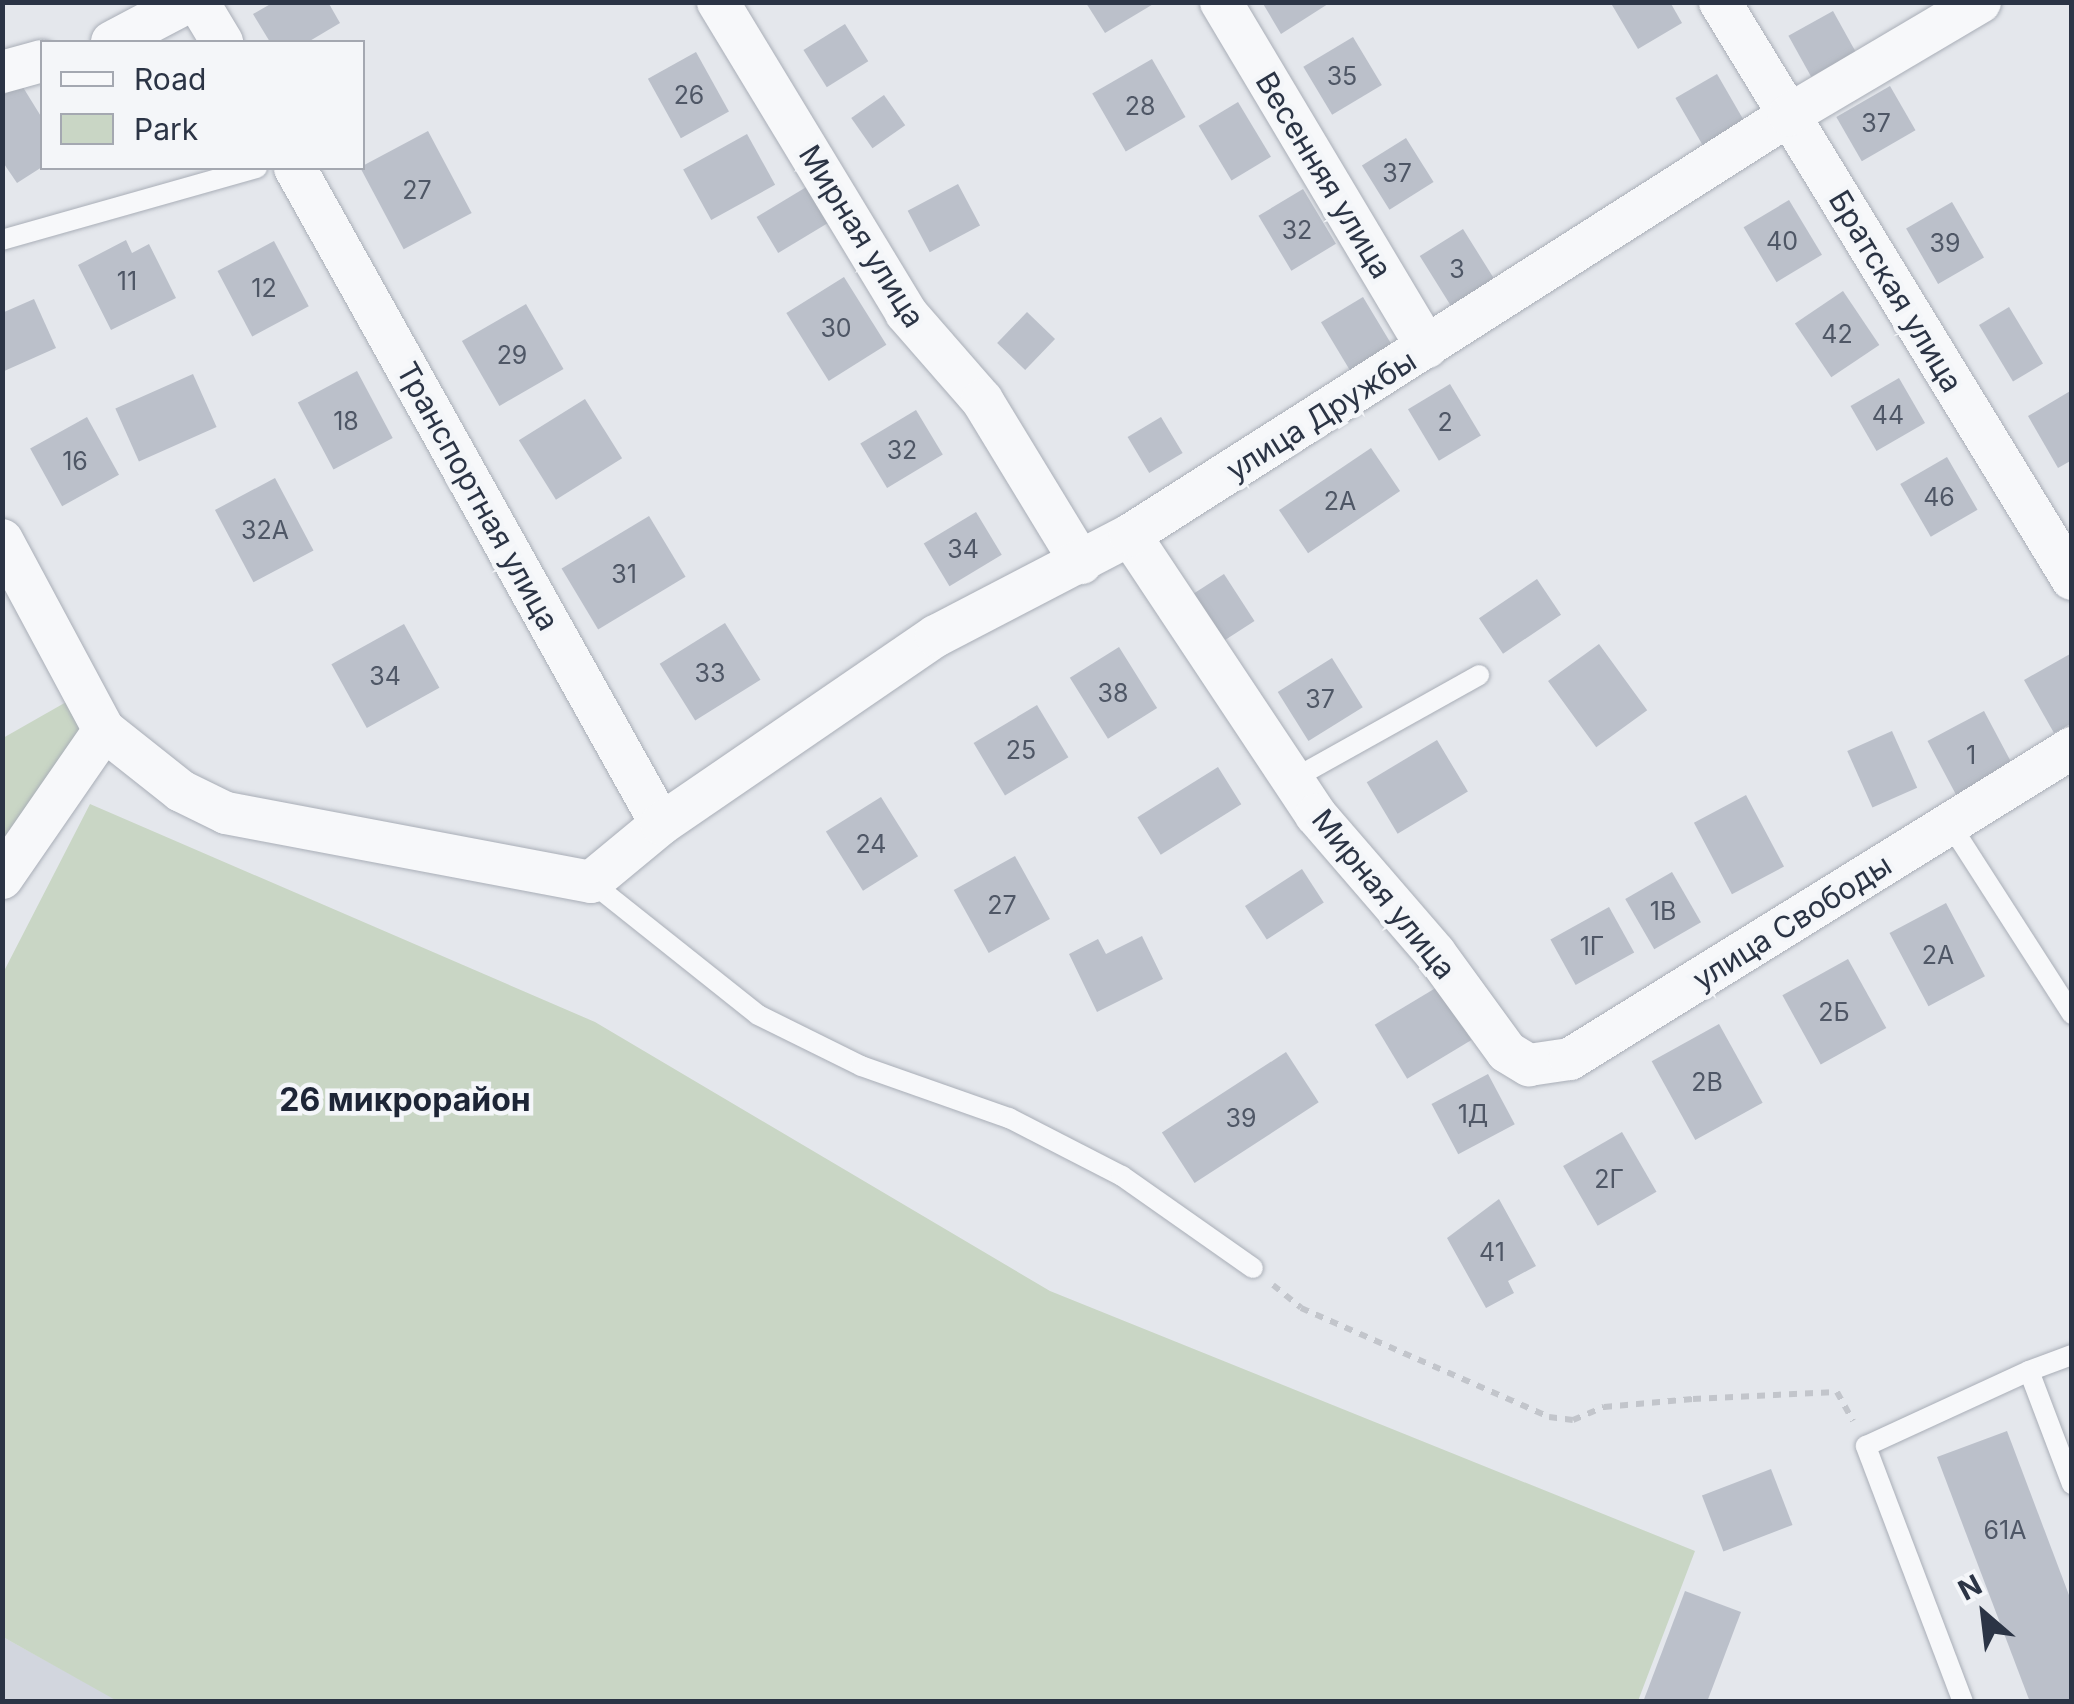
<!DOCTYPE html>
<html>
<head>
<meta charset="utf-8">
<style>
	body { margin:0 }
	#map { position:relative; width:2074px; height:1704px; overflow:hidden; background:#e4e7ec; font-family:Inter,sans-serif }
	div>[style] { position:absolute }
	.built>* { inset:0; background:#d2d6de }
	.green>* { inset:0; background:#c9d6c5 }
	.building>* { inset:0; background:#bbc0ca; transform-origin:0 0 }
	.path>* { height:6px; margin-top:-3px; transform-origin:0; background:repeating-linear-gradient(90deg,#c2c5cb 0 8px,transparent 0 16px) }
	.roads { filter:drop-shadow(0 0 2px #a9aeb7) drop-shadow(0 0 2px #a9aeb7) }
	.lane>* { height:20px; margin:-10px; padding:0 10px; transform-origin:10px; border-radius:10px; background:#f7f8fa }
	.street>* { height:42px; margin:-21px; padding:0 21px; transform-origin:21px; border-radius:21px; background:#f7f8fa }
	span { translate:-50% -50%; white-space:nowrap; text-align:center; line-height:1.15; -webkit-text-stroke:9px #f4f6f9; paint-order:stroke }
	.number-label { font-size:25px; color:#4f5766 }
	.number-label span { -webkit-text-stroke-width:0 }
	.street-label { font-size:30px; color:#2b3445 }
	.neighbourhood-label { font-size:32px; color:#1d2536; font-weight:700 }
	.frame { position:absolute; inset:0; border:5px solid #2b3445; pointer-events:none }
	.legend { position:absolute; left:40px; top:40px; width:325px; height:130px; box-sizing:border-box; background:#f4f6f9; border:2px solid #a4a8b1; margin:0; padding:12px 18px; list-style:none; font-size:30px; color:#2b3445 }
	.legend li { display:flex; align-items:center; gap:20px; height:50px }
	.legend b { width:50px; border:2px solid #a4a8b1 }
	.north { position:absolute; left:1934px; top:1564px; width:100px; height:100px; -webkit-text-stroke:8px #f4f6f9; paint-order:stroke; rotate:332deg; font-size:28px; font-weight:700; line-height:40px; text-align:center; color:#2b3445 }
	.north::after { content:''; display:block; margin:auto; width:35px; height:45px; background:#2b3445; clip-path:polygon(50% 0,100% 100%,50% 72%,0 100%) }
</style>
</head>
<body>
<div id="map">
	<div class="built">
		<i style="clip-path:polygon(3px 1637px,119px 1701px,3px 1701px)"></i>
	</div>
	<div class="green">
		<i style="clip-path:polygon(75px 697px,90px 723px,3px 839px,3px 738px)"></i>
		<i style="clip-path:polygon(90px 804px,595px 1022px,1050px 1291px,1695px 1551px,1638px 1701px,119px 1702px,3px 1637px,3px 973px)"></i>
	</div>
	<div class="building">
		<i style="clip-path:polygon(274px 2px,328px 2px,340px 23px,308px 42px,270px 42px,253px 14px)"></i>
		<i style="clip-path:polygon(1262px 2px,1331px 2px,1281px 34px)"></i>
		<i style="clip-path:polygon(1617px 2px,1670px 2px,1682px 23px,1638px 49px,1612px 5px)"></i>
		<i style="clip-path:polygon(1086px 3px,1155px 3px,1105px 33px)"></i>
		<i style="left:1833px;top:11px;width:47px;height:51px;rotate:61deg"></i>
		<i style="left:845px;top:24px;width:44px;height:49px;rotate:58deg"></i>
		<i style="left:1353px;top:37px;width:56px;height:58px;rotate:59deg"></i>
		<i style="left:696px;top:52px;width:68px;height:55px;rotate:61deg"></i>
		<i style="left:1152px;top:59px;width:67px;height:69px;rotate:60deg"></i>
		<i style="left:1717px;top:74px;width:61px;height:48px;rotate:60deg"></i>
		<i style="clip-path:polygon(21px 84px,42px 118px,42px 167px,17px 183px,2px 161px,2px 96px)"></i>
		<i style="left:1890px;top:86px;width:51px;height:62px;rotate:60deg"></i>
		<i style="left:884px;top:95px;width:37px;height:40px;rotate:55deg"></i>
		<i style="left:1238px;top:102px;width:64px;height:46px;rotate:59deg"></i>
		<i style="left:428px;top:131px;width:93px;height:77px;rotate:62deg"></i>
		<i style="left:747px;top:134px;width:58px;height:73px;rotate:61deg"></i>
		<i style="left:1406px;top:138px;width:52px;height:52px;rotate:58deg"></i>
		<i style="left:958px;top:184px;width:47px;height:57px;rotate:62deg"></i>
		<i style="left:808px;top:186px;width:42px;height:60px;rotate:59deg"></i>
		<i style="left:1303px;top:189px;width:64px;height:52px;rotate:59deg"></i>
		<i style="left:1789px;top:200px;width:64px;height:53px;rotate:59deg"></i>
		<i style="left:1952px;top:202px;width:64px;height:53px;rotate:60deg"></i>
		<i style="left:1463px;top:229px;width:62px;height:51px;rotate:58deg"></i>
		<i style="clip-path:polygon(126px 240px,132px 253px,149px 244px,176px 298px,111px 330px,78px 265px)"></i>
		<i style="left:274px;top:241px;width:74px;height:64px;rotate:62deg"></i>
		<i style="left:844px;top:277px;width:80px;height:68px;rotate:58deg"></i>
		<i style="left:1843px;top:291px;width:65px;height:58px;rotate:56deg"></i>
		<i style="left:1363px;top:297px;width:57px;height:49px;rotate:59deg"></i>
		<i style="clip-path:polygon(34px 299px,56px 348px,2px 372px,2px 313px)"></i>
		<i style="left:526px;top:304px;width:75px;height:74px;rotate:60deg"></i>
		<i style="left:2009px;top:307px;width:66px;height:35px;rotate:59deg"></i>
		<i style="left:1027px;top:312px;width:39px;height:43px;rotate:44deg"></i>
		<i style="left:357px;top:371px;width:76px;height:67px;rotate:62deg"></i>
		<i style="left:193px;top:374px;width:58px;height:85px;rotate:66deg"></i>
		<i style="left:1899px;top:378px;width:52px;height:56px;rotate:60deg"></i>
		<i style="left:1450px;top:384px;width:60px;height:49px;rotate:59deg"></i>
		<i style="clip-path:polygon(2072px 390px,2072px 460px,2058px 468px,2028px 416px)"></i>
		<i style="left:585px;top:399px;width:70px;height:78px;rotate:58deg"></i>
		<i style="left:916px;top:410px;width:52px;height:65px;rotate:59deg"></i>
		<i style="left:87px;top:417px;width:66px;height:65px;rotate:61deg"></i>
		<i style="left:1161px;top:417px;width:42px;height:39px;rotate:59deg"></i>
		<i style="left:1371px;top:448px;width:52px;height:111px;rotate:56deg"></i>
		<i style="left:1947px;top:457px;width:61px;height:54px;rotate:60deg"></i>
		<i style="left:275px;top:478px;width:82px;height:68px;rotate:62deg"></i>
		<i style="left:976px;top:512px;width:50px;height:61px;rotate:59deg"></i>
		<i style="left:649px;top:516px;width:71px;height:102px;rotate:59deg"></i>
		<i style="left:1224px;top:574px;width:56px;height:36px;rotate:57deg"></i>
		<i style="left:1537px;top:579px;width:43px;height:70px;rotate:56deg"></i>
		<i style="left:725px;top:623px;width:67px;height:77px;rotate:58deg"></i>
		<i style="left:404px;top:624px;width:73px;height:83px;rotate:61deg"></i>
		<i style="left:1599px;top:644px;width:82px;height:63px;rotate:54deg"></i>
		<i style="left:1119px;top:647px;width:72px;height:58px;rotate:58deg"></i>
		<i style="clip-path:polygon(2070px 654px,2072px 723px,2054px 733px,2024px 680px)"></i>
		<i style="left:1332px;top:658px;width:58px;height:64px;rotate:58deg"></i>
		<i style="left:1037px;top:705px;width:61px;height:74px;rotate:59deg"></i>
		<i style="left:1984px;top:711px;width:66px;height:64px;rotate:62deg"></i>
		<i style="left:1892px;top:731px;width:62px;height:49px;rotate:66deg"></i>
		<i style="left:1437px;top:740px;width:60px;height:82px;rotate:59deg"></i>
		<i style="left:1218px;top:767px;width:44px;height:95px;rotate:58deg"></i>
		<i style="left:1746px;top:795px;width:81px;height:59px;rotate:62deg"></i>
		<i style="left:881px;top:797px;width:70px;height:65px;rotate:58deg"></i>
		<i style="left:1015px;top:856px;width:72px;height:70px;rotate:61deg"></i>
		<i style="left:1302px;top:869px;width:40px;height:68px;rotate:57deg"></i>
		<i style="left:1672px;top:872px;width:58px;height:54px;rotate:60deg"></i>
		<i style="left:1946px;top:903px;width:83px;height:64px;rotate:62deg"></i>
		<i style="left:1609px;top:907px;width:52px;height:67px;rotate:61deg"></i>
		<i style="clip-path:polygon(1142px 936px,1163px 979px,1097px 1012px,1069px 954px,1098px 939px,1106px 954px)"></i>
		<i style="left:1848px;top:959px;width:79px;height:75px;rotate:61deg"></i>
		<i style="left:1439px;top:986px;width:63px;height:75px;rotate:59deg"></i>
		<i style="left:1719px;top:1024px;width:90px;height:77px;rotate:61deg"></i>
		<i style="left:1286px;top:1052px;width:60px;height:148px;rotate:57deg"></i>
		<i style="left:1488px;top:1074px;width:57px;height:64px;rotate:62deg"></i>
		<i style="left:1622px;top:1132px;width:69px;height:68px;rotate:60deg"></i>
		<i style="clip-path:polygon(1499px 1199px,1536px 1266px,1508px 1281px,1514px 1293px,1486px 1308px,1447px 1238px)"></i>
		<i style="clip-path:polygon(2007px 1431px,2072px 1603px,2072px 1702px,2030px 1702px,1937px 1457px)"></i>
		<i style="left:1771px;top:1469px;width:60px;height:74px;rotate:69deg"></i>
		<i style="clip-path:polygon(1685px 1591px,1741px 1612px,1707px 1702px,1643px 1702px)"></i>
	</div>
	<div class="path">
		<i style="left:1273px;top:1285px;width:36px;rotate:39deg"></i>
		<i style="left:1301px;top:1308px;width:271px;rotate:23.7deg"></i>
		<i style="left:1549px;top:1417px;width:24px;rotate:7deg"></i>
		<i style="left:1573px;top:1420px;width:34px;rotate:-23deg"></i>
		<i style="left:1604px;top:1407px;width:89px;rotate:-5.1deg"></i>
		<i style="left:1693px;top:1399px;width:144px;rotate:-2.8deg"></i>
		<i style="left:1837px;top:1392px;width:33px;rotate:61deg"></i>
	</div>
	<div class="roads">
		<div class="lane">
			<i style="left:2px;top:240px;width:265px;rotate:-15.8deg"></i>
			<i style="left:1295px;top:778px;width:211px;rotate:-29.2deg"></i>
			<i style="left:1950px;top:824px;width:226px;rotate:57.3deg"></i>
			<i style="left:591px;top:882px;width:213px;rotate:38.5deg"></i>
			<i style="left:758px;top:1015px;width:115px;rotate:26.3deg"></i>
			<i style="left:861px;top:1066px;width:157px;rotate:19.4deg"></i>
			<i style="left:1009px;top:1118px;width:127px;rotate:27.2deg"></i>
			<i style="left:1122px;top:1176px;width:160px;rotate:35.1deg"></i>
			<i style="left:2029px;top:1371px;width:46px;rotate:-20.4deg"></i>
			<i style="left:1963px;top:1702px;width:274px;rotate:-110.8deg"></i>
			<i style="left:1866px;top:1446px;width:179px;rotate:-24.7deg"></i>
			<i style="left:2029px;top:1371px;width:121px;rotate:69.2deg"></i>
		</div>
		<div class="street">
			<i style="left:198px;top:2px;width:47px;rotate:59deg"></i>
			<i style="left:718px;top:2px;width:363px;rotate:58.8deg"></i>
			<i style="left:906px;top:313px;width:116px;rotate:48.9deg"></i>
			<i style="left:982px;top:400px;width:191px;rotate:58.7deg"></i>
			<i style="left:1221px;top:2px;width:402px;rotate:59.2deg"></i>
			<i style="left:1720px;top:2px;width:676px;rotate:58.61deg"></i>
			<i style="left:112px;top:42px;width:86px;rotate:-27.8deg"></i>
			<i style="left:2px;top:72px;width:41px;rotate:-15.4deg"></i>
			<i style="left:295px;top:168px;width:751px;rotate:60.84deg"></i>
			<i style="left:1130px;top:535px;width:336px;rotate:56.4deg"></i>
			<i style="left:1316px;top:815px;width:182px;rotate:49.2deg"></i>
			<i style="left:1435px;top:953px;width:122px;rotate:54deg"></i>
			<i style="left:1507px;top:1052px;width:26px;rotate:31deg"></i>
			<i style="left:1529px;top:1065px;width:41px;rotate:-8.3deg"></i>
			<i style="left:1570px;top:1059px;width:591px;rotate:-31.78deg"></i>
			<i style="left:2px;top:540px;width:216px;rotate:61.8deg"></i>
			<i style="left:2px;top:878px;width:180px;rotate:-55.4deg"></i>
			<i style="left:104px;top:730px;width:98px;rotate:38.4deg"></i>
			<i style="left:181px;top:791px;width:50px;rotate:26.1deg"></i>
			<i style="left:226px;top:813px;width:371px;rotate:10.7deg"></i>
			<i style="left:591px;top:882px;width:91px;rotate:-39.6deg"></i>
			<i style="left:661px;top:824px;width:333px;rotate:-34.4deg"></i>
			<i style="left:936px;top:636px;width:219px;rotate:-27.5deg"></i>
			<i style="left:1130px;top:535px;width:781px;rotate:-32.51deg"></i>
			<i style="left:1789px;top:115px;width:222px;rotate:-30.6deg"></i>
		</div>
	</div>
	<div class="number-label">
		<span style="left:1342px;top:76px">35</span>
		<span style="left:689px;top:95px">26</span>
		<span style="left:1140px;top:106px">28</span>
		<span style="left:1876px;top:123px">37</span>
		<span style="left:1397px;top:173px">37</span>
		<span style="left:417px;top:190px">27</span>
		<span style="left:1297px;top:230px">32</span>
		<span style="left:1782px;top:241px">40</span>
		<span style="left:1945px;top:243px">39</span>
		<span style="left:1457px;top:269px">3</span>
		<span style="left:127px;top:281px">11</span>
		<span style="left:264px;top:288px">12</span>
		<span style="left:836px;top:328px">30</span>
		<span style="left:1837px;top:334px">42</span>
		<span style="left:512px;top:355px">29</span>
		<span style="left:1888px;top:415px">44</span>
		<span style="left:346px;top:421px">18</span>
		<span style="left:1445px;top:422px">2</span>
		<span style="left:902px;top:450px">32</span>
		<span style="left:75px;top:461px">16</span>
		<span style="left:1939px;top:497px">46</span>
		<span style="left:1340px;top:501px">2А</span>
		<span style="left:265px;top:530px">32А</span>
		<span style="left:963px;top:549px">34</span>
		<span style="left:624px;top:574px">31</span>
		<span style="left:710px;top:673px">33</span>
		<span style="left:385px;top:676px">34</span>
		<span style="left:1113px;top:693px">38</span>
		<span style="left:1320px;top:699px">37</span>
		<span style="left:1021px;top:750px">25</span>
		<span style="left:1971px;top:755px">1</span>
		<span style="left:871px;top:844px">24</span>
		<span style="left:1002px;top:905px">27</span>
		<span style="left:1663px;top:911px">1В</span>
		<span style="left:1592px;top:946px">1Г</span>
		<span style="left:1938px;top:955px">2А</span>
		<span style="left:1834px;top:1012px">2Б</span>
		<span style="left:1707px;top:1082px">2В</span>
		<span style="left:1473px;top:1114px">1Д</span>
		<span style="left:1241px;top:1118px">39</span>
		<span style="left:1609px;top:1179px">2Г</span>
		<span style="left:1492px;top:1252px">41</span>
		<span style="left:2005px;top:1530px">61А</span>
	</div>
	<div class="street-label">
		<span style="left:1324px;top:175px;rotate:59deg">Весенняя улица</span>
		<span style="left:862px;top:236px;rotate:58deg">Мирная улица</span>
		<span style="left:1896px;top:291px;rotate:59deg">Братская улица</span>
		<span style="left:1321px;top:415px;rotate:-32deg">улица Дружбы</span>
		<span style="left:478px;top:496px;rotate:61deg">Транспортная улица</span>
		<span style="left:1384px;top:894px;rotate:51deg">Мирная улица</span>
		<span style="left:1792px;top:922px;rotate:-32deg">улица Свободы</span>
	</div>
	<div class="neighbourhood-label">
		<span style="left:405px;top:1100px">26 микрорайон</span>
	</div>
	<div class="frame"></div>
	<ul class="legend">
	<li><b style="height:12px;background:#f7f8fa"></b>Road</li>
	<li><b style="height:28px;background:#c9d6c5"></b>Park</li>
	</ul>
	<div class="north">N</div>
</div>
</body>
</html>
